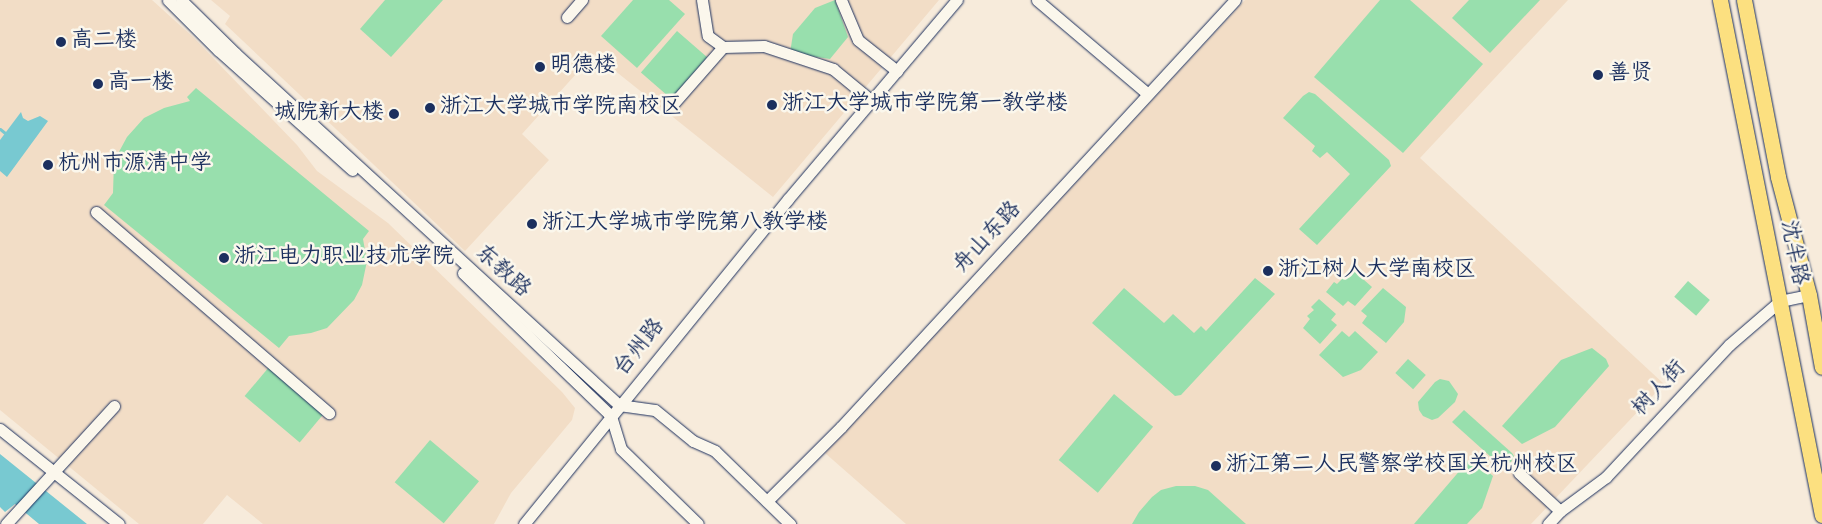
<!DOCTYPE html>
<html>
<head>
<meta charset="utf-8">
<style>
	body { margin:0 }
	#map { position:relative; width:1822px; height:524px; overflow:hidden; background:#f7ebdb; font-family:"Indie Flower","LXGW WenKai TC",sans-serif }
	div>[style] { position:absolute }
	.built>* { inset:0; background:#f2ddc6 }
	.green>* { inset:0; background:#98dfad; transform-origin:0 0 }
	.water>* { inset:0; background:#78c9d1 }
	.stream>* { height:3px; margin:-1.5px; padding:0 1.5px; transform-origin:1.5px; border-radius:1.5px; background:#78c9d1 }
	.roads { filter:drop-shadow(0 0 1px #1b2f5e) drop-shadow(0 0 1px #1b2f5e) }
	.minor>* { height:11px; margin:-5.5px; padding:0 5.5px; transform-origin:5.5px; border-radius:5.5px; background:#fbf7ec }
	.major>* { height:15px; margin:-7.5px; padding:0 7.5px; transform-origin:7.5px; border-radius:7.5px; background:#fce080 }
	.dots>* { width:14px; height:14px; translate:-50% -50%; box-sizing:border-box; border:2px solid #fbf7ec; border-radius:50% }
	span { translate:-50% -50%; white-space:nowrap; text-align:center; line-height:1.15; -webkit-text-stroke:5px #fbf7ec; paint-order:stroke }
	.poi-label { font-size:22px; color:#1b2f5e }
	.left { translate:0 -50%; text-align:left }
	.right { translate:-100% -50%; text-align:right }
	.street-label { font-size:22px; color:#1b2f5e }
</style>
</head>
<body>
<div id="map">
	<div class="built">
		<i style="clip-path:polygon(0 0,152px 0,193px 37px,297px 145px,317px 171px,388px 223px,562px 392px,575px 408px,572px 420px,511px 493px,494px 524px,263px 524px,227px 495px,203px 524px,139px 524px,0 410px)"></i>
		<i style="clip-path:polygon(211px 0,939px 0,773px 197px,594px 54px,522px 134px,549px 160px,465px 251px,225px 24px,230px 16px)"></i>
		<i style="clip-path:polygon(1245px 0,1568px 0,1420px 158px,1664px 384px,1531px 524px,906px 524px,825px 453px)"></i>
	</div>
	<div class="green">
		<i style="clip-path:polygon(385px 0,443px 0,391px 57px,360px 29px)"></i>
		<i style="clip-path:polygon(633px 0,669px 0,685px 14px,637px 68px,601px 36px)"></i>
		<i style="clip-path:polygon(835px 0,848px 37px,830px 59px,790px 53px,793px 34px,815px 8px)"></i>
		<i style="clip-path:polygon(1380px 0,1410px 0,1483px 64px,1403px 153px,1314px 77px)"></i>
		<i style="clip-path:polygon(1469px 0,1540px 0,1490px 53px,1452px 18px)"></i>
		<i style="left:677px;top:31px;width:40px;height:55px;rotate:41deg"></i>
		<i style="clip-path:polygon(196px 88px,369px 231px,363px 239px,367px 261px,362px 285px,354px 300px,327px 328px,311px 333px,289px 336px,279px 348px,104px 205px,113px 193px,114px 161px,127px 137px,144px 118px,164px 108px,190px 101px,187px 97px)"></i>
		<i style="clip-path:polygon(1309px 92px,1315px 94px,1389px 160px,1391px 166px,1317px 245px,1299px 229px,1350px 174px,1327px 152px,1320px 158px,1312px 151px,1315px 146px,1283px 118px,1303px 96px)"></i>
		<i style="clip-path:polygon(1354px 271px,1372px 287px,1355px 306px,1348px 301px,1343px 306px,1326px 292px,1334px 282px,1337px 284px,1345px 276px,1348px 277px)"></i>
		<i style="clip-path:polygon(1255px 278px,1275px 294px,1181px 395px,1175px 396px,1092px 323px,1124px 288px,1164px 323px,1173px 314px,1194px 333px,1201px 326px,1206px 331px)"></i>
		<i style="left:1688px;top:281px;width:29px;height:21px;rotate:41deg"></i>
		<i style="clip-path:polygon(1383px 288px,1406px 307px,1404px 322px,1386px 343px,1362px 323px,1367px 316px,1361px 311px)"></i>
		<i style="clip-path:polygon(1319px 299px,1336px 314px,1331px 320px,1337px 325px,1320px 344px,1303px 328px,1310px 319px,1307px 316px,1314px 310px,1311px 307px)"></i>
		<i style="clip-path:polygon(1342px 331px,1349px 337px,1355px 331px,1378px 352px,1361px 370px,1343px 377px,1319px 355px)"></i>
		<i style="clip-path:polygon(1592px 348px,1606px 359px,1609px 366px,1555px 427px,1522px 444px,1502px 426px,1561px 360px)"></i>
		<i style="left:1408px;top:359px;width:24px;height:19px;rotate:42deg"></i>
		<i style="left:269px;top:367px;width:72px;height:38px;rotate:40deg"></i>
		<i style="clip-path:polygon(1440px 379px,1449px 381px,1458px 394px,1455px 402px,1438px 418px,1432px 420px,1423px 416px,1419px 410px,1418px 402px,1435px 382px)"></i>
		<i style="left:1114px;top:394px;width:51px;height:86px;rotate:40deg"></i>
		<i style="clip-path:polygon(1464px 410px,1512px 453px,1514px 456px,1510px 464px,1501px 466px,1452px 422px)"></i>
		<i style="left:430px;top:440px;width:64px;height:55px;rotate:40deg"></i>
		<i style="clip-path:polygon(1474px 459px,1493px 476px,1482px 508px,1467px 524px,1414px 524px,1468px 461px)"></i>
		<i style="clip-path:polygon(1176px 486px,1195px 486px,1208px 490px,1246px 524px,1132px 524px,1139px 512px,1152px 497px,1161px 490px)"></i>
	</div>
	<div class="water">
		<i style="clip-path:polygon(21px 112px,23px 118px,28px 121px,40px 116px,48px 121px,7px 177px,0 171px,0 140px)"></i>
		<i style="clip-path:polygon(0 454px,87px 524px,39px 524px,15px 504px,5px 512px,0 507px)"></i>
	</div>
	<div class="stream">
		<i style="left:0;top:129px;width:6px;rotate:39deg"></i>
	</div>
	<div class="roads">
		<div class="minor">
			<i style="left:168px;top:0;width:71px;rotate:45deg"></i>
			<i style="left:218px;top:50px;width:180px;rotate:41.8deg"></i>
			<i style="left:181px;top:0;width:76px;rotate:44.5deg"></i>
			<i style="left:235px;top:53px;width:521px;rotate:42.51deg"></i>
			<i style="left:619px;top:405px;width:36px;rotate:8deg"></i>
			<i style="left:655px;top:410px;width:49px;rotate:39.2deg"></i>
			<i style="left:693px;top:441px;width:24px;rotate:24deg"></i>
			<i style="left:715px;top:451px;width:105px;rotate:44.2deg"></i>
			<i style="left:702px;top:0;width:36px;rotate:81deg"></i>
			<i style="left:708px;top:36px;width:19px;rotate:36deg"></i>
			<i style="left:841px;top:0;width:43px;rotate:67deg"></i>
			<i style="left:858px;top:40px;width:50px;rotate:38.5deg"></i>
			<i style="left:1037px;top:0;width:145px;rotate:40.3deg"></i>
			<i style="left:567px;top:17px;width:23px;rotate:-49deg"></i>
			<i style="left:672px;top:105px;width:77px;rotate:-48.7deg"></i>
			<i style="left:723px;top:47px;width:41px;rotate:-1.4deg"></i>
			<i style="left:764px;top:46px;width:73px;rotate:18.4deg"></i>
			<i style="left:833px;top:69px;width:50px;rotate:39.4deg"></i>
			<i style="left:96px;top:212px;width:308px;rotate:40.8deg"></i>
			<i style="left:463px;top:273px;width:206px;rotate:44deg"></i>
			<i style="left:611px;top:416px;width:34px;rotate:73deg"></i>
			<i style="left:621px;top:449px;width:107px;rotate:44.2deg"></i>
			<i style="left:0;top:429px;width:152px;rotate:38.6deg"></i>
			<i style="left:1519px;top:473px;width:56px;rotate:42.8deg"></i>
			<i style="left:767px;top:501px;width:105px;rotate:-45deg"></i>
			<i style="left:841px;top:427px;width:581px;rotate:-47.3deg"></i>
			<i style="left:6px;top:524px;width:160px;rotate:-47.5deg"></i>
			<i style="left:524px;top:524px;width:419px;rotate:-50.9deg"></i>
			<i style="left:788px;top:199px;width:261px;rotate:-49.7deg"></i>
			<i style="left:1548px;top:524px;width:18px;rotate:-47deg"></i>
			<i style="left:1560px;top:511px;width:57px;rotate:-36.5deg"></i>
			<i style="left:1606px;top:477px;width:180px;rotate:-47deg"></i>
			<i style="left:1729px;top:345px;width:67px;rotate:-40.8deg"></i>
			<i style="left:1780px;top:301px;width:30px;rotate:-12deg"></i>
		</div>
		<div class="major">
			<i style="left:1720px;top:0;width:525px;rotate:78.8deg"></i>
			<i style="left:1744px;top:0;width:180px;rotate:79.1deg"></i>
			<i style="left:1778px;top:177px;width:122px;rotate:75.3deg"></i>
			<i style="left:1809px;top:295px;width:73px;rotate:79.8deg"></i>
		</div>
	</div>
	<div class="dots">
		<i style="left:61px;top:42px;background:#1b2f5e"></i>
		<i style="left:540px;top:67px;background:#1b2f5e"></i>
		<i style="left:1598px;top:75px;background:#1b2f5e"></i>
		<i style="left:98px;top:84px;background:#1b2f5e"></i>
		<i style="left:772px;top:105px;background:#1b2f5e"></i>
		<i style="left:430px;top:108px;background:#1b2f5e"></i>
		<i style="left:394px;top:114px;background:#1b2f5e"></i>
		<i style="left:48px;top:165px;background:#1b2f5e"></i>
		<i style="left:532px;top:224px;background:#1b2f5e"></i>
		<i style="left:224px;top:258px;background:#1b2f5e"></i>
		<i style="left:1268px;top:271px;background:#1b2f5e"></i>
		<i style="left:1216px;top:466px;background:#1b2f5e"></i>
	</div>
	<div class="poi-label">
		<span class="left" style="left:71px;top:42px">高二楼</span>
		<span class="left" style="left:550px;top:67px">明德楼</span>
		<span class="left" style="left:1608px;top:75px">善贤</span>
		<span class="left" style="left:108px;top:84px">高一楼</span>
		<span class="left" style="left:782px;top:105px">浙江大学城市学院第一教学楼</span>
		<span class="left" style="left:440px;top:108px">浙江大学城市学院南校区</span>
		<span class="right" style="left:384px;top:114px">城院新大楼</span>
		<span class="left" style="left:58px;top:165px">杭州市源清中学</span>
		<span class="left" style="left:542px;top:224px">浙江大学城市学院第八教学楼</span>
		<span class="left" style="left:234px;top:258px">浙江电力职业技术学院</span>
		<span class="left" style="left:1278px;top:271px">浙江树人大学南校区</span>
		<span class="left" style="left:1226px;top:466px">浙江第二人民警察学校国关杭州校区</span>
	</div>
	<div class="street-label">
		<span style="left:988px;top:238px;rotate:-47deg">舟山东路</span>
		<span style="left:1793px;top:253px;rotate:79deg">沈半路</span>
		<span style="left:502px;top:272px;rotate:42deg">东教路</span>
		<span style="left:640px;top:348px;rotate:-51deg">台州路</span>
		<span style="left:1660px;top:389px;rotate:-47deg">树人街</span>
	</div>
</div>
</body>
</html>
